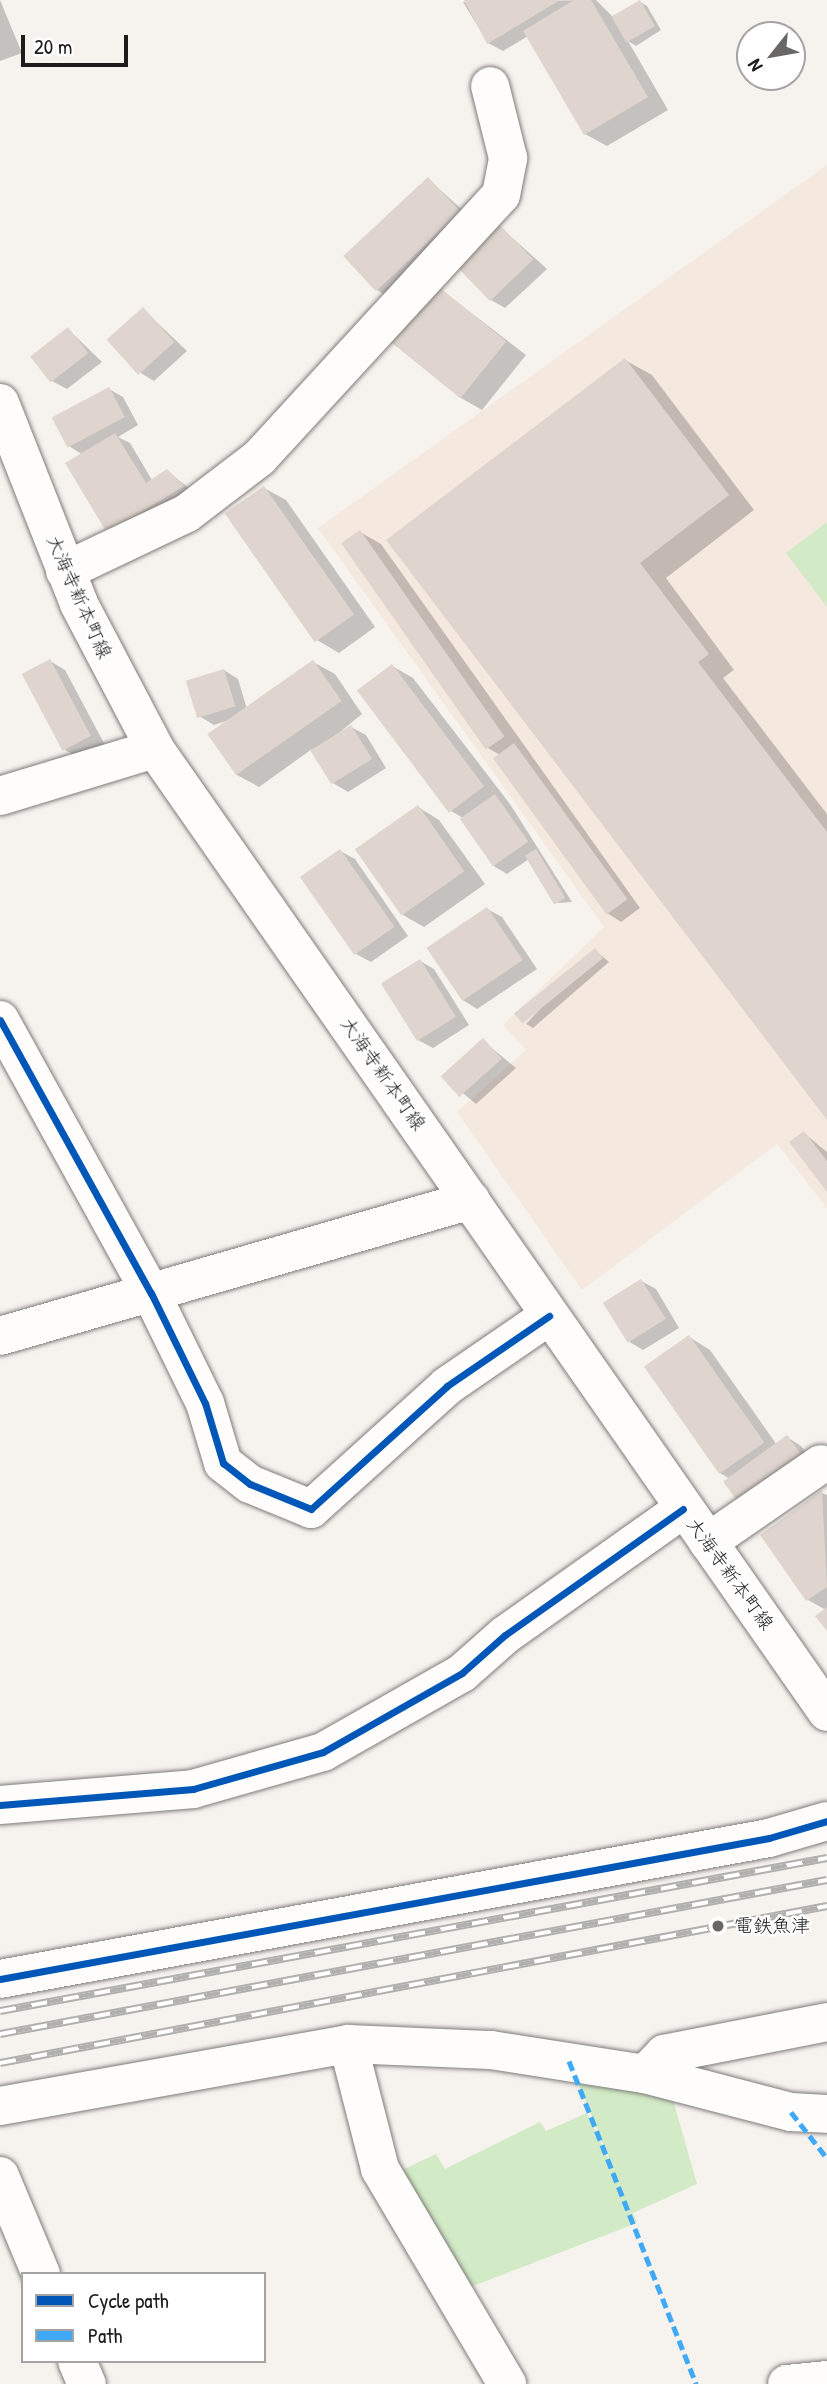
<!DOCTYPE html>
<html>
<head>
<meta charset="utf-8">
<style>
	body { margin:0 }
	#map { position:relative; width:827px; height:2384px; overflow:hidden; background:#f6f2ee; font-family:"Patrick Hand","Klee One",sans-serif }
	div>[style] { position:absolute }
	.built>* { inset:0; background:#f5e8df }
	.green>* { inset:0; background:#d2eac5 }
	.shadow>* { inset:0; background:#0003 }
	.building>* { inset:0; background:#e0d5ce; transform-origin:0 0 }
	.roads { filter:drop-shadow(0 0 2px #7e7c7a) drop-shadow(0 0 2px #7e7c7a) }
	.minor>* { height:38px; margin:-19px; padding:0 19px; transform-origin:19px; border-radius:19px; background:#fefdfc }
	.major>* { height:38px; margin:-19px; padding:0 19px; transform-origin:19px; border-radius:19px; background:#fefdfc }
	.rail>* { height:8px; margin-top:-4px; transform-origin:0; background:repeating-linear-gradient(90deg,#fff 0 16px,#b0b0af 0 32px); box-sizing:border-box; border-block:2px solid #b0b0af }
	.quiet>* { height:5px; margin-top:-2.5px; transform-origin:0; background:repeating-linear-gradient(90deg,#3fa9f5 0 10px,transparent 0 15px) }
	.cycleway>* { height:7px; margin:-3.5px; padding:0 3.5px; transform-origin:3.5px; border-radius:3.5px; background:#0057b8 }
	.dots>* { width:19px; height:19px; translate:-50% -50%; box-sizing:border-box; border:4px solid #fff; border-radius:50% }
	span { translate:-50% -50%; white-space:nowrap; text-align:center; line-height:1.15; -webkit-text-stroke:5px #fff; paint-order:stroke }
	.street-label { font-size:19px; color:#1c1c1c }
	.poi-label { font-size:19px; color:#1c1c1c }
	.left { translate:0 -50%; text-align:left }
	.legend { position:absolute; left:21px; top:2272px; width:245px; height:91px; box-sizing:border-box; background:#fff; border:2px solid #a4a4a4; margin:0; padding:9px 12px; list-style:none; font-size:21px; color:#1c1c1c }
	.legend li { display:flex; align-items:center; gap:14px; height:35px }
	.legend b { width:35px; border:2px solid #a4a4a4 }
	.north { position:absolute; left:736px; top:21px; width:70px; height:70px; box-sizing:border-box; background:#fff; border:2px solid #a4a4a4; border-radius:50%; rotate:239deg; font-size:19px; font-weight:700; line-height:28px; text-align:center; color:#1c1c1c }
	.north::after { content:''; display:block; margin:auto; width:24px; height:32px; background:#686766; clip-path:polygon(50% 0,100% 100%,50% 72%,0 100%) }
	.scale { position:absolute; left:21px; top:35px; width:107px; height:32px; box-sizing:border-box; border:4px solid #1c1c1c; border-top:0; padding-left:9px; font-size:21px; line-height:24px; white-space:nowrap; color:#1c1c1c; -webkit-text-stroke:5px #fff; paint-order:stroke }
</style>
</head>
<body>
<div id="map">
	<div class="built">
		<i style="clip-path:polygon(827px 165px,827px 1208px,777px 1144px,582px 1290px,457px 1112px,526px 1050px,503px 1025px,604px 927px,318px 528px)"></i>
	</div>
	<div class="green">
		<i style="clip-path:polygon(827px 522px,827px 607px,786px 553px)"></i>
		<i style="clip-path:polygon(569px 2061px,667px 2079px,697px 2184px,633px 2213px,637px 2223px,455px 2293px,385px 2178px,436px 2154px,445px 2169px,540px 2122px,546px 2131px,587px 2113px,616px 2175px)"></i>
	</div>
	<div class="shadow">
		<i style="clip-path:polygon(0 0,22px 53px,0 61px)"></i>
		<i style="clip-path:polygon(596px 0,614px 18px,640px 2px,647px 6px,661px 30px,636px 46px,628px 41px,668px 110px,607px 146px,585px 134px,528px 36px,503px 51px,488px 43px,463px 2px)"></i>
		<i style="clip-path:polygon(428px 179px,475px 221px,392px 299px,377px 290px)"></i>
		<i style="clip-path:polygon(497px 224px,547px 269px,505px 308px,491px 300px)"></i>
		<i style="clip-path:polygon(435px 285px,526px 355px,482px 410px,461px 398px)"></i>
		<i style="clip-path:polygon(143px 309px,187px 351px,154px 381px,139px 372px)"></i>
		<i style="clip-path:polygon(68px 329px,102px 362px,67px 389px,52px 381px)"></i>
		<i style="clip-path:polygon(625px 360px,652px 375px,754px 510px,666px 578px,734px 670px,723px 678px,827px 814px,827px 1118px,389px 541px)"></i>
		<i style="clip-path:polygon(109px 389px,123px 397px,138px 425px,118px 437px,130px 443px,152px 480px,167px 471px,198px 495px,123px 541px,83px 455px,69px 446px)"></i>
		<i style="clip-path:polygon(264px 488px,286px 500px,375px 627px,339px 653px,317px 640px)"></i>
		<i style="clip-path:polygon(360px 532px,381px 544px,640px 908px,621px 922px,607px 913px,500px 755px,488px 748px)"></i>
		<i style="clip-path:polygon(50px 661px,65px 670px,105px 745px,80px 758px,65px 750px)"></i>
		<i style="clip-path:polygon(313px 662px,335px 674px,362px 714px,334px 737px,351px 727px,366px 735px,386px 768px,348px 792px,333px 783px,312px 749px,259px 787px,237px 775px,210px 736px,232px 719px,214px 725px,199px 716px,224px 670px,238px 679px,247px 709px)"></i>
		<i style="clip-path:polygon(392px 666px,413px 678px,510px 804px,572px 902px,558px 903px,529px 859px,507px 874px,492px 865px,463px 818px,451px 811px,360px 691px)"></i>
		<i style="clip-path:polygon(418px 807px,439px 820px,485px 884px,424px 927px,403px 915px)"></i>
		<i style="clip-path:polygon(340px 851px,355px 859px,408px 936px,371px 962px,356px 954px)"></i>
		<i style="clip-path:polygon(487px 909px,502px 917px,537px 969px,477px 1009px,463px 1000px,428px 949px)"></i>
		<i style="clip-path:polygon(595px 950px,609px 962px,533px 1028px,526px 1024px)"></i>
		<i style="clip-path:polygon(420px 961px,434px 969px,469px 1025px,433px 1048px,418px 1040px)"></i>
		<i style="clip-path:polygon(483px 1041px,516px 1068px,476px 1104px,444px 1077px)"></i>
		<i style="clip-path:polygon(804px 1133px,827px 1152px,827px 1189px)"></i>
		<i style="clip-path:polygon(641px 1281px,656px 1289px,679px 1328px,643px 1350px,628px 1341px)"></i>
		<i style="clip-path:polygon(689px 1337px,710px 1350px,777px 1445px,787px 1437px,801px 1446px,821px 1472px,730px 1479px,720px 1473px,646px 1368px)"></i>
		<i style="clip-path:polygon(822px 1493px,827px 1495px,827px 1629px,826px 1610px,808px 1600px)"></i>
	</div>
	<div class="building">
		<i style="clip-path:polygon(464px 0,560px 0,487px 44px)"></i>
		<i style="clip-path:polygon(574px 0,591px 0,648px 97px,584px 135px,523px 31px)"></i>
		<i style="left:640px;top:0;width:30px;height:33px;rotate:60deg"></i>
		<i style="left:428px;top:177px;width:48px;height:116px;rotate:47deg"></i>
		<i style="left:497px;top:222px;width:52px;height:60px;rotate:46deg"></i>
		<i style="left:434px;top:283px;width:93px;height:73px;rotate:39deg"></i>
		<i style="left:143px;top:307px;width:47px;height:49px;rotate:48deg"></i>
		<i style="left:68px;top:327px;width:33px;height:48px;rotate:52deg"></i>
		<i style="clip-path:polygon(625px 358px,729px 495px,640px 563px,709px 654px,698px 662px,827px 832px,827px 1120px,386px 540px)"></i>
		<i style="left:109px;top:387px;width:34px;height:65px;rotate:62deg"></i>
		<i style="clip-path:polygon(115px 433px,146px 483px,167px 469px,184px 486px,107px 533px,65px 463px)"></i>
		<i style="left:264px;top:486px;width:157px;height:48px;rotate:55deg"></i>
		<i style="left:360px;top:530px;width:252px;height:23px;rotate:55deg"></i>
		<i style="left:50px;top:659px;width:87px;height:32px;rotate:62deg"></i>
		<i style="left:313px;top:660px;width:50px;height:129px;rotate:55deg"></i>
		<i style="left:392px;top:664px;width:153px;height:44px;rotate:53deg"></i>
		<i style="left:224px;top:669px;width:39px;height:40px;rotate:73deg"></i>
		<i style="left:351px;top:725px;width:40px;height:48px;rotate:58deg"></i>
		<i style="left:514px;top:743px;width:193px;height:26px;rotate:54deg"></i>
		<i style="left:495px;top:794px;width:58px;height:43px;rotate:55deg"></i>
		<i style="left:418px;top:805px;width:81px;height:77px;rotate:55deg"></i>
		<i style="left:340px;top:849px;width:95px;height:49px;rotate:55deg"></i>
		<i style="left:536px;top:849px;width:57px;height:13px;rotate:59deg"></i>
		<i style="left:487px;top:907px;width:64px;height:73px;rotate:56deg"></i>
		<i style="left:595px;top:948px;width:13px;height:104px;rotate:51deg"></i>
		<i style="left:420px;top:959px;width:68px;height:46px;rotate:58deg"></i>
		<i style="left:483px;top:1038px;width:28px;height:57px;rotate:48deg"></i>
		<i style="clip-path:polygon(804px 1131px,827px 1161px,827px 1192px,789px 1142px)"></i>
		<i style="left:641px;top:1279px;width:47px;height:45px;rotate:58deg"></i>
		<i style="left:689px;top:1335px;width:131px;height:55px;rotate:55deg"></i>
		<i style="left:787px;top:1435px;width:34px;height:79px;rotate:54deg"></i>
		<i style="clip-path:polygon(822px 1490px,827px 1587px,806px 1601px,760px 1535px)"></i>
		<i style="clip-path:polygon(827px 1607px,827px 1631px,815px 1616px)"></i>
	</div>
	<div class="roads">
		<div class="minor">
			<i style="left:65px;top:571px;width:135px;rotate:-25.4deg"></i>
			<i style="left:187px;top:513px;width:91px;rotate:-37.4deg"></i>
			<i style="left:259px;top:458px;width:357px;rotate:-47.4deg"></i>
			<i style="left:501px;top:195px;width:38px;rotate:-79deg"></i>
			<i style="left:508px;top:158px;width:74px;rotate:-104deg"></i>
			<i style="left:0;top:796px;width:162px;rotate:-16.9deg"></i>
			<i style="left:0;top:1020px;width:312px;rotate:61.1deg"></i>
			<i style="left:151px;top:1293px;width:123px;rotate:63.9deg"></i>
			<i style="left:205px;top:1403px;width:63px;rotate:73.3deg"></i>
			<i style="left:223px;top:1463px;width:34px;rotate:38deg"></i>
			<i style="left:250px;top:1484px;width:66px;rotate:22.3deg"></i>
			<i style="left:311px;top:1509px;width:183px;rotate:-42.1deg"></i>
			<i style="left:447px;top:1386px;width:124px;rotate:-34.5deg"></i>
			<i style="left:0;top:1336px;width:490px;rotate:-16.1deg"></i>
			<i style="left:708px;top:1542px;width:137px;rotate:-34.6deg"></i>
			<i style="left:0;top:1805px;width:194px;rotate:-4.7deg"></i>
			<i style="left:193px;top:1789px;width:135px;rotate:-15.9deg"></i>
			<i style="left:323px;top:1752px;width:160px;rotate:-29.6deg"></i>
			<i style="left:462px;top:1673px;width:57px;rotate:-41.5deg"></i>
			<i style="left:505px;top:1635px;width:218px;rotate:-35.3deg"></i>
			<i style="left:0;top:1979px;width:782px;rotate:-10.39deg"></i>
			<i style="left:769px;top:1838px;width:60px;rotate:-16.3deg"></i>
			<i style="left:348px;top:2044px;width:129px;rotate:75.6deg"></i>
			<i style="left:380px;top:2169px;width:250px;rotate:59.4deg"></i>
			<i style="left:645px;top:2074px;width:28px;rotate:-46deg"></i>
			<i style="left:664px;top:2054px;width:166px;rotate:-11.1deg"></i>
			<i style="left:0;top:2106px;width:353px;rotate:-10.1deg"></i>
			<i style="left:348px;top:2044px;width:143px;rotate:2.4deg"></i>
			<i style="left:491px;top:2050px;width:156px;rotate:8.9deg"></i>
			<i style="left:645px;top:2074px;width:151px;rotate:14.6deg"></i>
			<i style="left:791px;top:2112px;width:36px;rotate:3deg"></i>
			<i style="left:0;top:2176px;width:106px;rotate:67.3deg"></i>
			<i style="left:77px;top:2361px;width:25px;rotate:67deg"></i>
			<i style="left:787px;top:2384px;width:40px;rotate:-5.7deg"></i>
		</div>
		<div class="major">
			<i style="left:0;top:403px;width:216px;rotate:68.5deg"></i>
			<i style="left:79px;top:604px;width:164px;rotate:62.3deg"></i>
			<i style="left:155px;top:749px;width:1174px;rotate:55.09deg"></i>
		</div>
	</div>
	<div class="rail">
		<i style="left:0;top:2011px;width:841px;rotate:-10.48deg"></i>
		<i style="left:0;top:2034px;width:841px;rotate:-10.55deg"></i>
		<i style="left:0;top:2063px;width:842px;rotate:-10.75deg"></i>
	</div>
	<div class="quiet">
		<i style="left:569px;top:2061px;width:347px;rotate:68.5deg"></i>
		<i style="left:791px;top:2112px;width:58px;rotate:52deg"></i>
	</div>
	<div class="cycleway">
		<i style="left:0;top:1020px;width:312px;rotate:61.1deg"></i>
		<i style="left:151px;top:1293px;width:123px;rotate:63.9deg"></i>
		<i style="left:205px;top:1403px;width:63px;rotate:73.3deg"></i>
		<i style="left:223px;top:1463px;width:34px;rotate:38deg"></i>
		<i style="left:250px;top:1484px;width:66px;rotate:22.3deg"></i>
		<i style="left:311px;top:1509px;width:183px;rotate:-42.1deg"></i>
		<i style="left:447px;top:1386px;width:124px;rotate:-34.5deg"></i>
		<i style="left:0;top:1805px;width:194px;rotate:-4.7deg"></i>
		<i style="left:193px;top:1789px;width:135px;rotate:-15.9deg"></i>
		<i style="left:323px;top:1752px;width:160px;rotate:-29.6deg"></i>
		<i style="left:462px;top:1673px;width:57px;rotate:-41.5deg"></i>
		<i style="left:505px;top:1635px;width:218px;rotate:-35.3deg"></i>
		<i style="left:0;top:1979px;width:782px;rotate:-10.39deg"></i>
		<i style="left:769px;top:1838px;width:60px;rotate:-16.3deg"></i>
	</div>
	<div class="dots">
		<i style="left:718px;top:1926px;background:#686766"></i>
	</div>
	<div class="street-label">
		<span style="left:79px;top:597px;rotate:66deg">大海寺新本町線</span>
		<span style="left:383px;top:1074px;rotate:55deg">大海寺新本町線</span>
		<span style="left:730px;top:1574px;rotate:54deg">大海寺新本町線</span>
	</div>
	<div class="poi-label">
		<span class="left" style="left:734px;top:1926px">電鉄魚津</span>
	</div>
	<ul class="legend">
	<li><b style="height:9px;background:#0057b8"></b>Cycle path</li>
	<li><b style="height:9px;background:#3fa9f5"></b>Path</li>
	</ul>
	<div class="north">N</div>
	<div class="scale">20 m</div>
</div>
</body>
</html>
